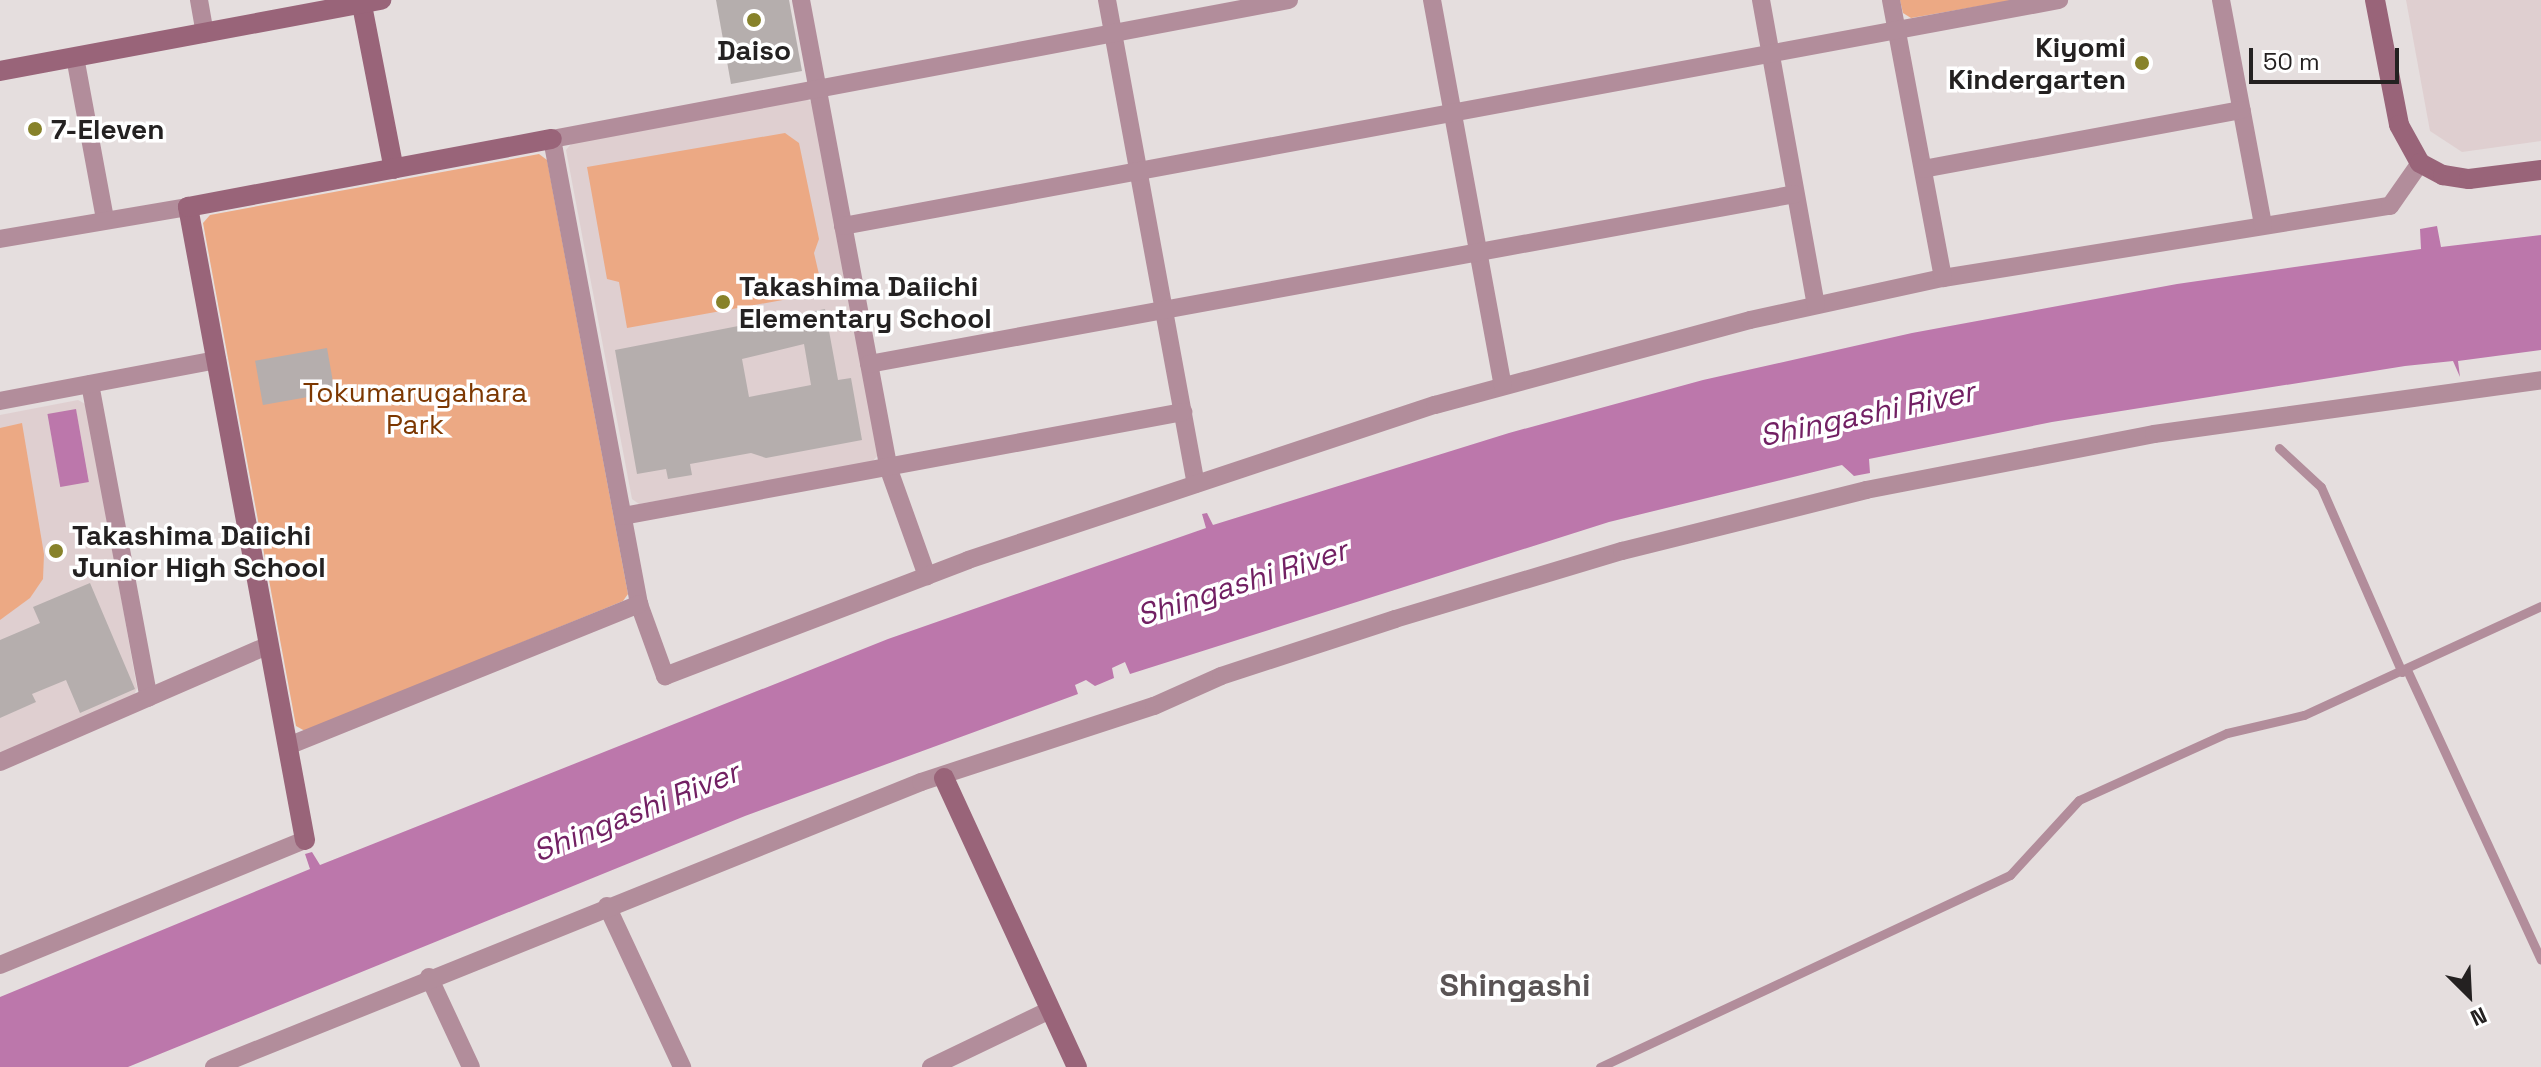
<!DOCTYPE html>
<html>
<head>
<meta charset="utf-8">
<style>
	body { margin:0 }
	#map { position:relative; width:2541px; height:1067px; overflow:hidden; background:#e5dede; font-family:"Space Grotesk",sans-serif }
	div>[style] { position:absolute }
	.built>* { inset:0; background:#dfcfd0 }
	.green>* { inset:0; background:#eca984 }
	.water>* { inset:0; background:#bc77ab; transform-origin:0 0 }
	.building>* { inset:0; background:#b5aead; transform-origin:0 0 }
	.lane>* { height:9px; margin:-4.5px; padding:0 4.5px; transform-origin:4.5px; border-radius:4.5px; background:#b28d9b }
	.street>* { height:18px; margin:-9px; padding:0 9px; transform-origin:9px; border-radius:9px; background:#b28d9b }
	.secondary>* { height:20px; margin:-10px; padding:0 10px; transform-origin:10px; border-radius:10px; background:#996479 }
	.dots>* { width:22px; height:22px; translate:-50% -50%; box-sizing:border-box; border:4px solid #fff; border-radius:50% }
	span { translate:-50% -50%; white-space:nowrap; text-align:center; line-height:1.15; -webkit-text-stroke:7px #fff; paint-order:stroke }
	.poi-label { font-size:28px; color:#242121; font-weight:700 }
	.right { translate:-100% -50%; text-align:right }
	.left { translate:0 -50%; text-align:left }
	.park-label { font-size:28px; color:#7c3701 }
	.water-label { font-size:30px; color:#722063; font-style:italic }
	.quarter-label { font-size:32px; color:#5a5455; font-weight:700 }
	.north { position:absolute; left:2429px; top:955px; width:80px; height:80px; -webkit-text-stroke:6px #fff; paint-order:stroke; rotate:156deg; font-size:22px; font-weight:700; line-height:32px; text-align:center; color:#242121 }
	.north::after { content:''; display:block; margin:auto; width:28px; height:36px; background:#242121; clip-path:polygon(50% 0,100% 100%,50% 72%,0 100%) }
	.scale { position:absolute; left:2249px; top:48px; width:150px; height:36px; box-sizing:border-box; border:4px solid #242121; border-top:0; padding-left:10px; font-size:24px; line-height:28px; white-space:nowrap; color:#242121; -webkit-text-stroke:6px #fff; paint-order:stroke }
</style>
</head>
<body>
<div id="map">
	<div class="built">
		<i style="clip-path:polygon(2406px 0,2541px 0,2541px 141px,2462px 152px,2430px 131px)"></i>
		<i style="clip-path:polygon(806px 99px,815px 104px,879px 454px,872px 462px,639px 504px,632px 499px,566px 150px,572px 143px)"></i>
		<i style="clip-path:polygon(78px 400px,87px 405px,137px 688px,134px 695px,0 753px,0 415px)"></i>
	</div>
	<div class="green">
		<i style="clip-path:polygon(1900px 0,2014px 0,1911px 18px,1903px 13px)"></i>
		<i style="clip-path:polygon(785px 133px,799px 143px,819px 239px,814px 253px,821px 283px,816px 294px,627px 328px,619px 282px,607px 279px,587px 167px)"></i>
		<i style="clip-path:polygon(539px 154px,547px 160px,628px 594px,623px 601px,305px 731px,296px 726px,203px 223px,210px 215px)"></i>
		<i style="clip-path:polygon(22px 423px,44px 554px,43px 579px,30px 598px,0 620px,0 428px)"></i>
	</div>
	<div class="water">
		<i style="clip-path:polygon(2437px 226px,2441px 247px,2541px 235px,2541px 350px,2458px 361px,2460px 377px,2453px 361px,2405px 366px,2052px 422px,1869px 459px,1870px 473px,1854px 476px,1842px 465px,1609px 522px,1130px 674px,1125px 662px,1112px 668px,1114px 678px,1095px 686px,1086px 680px,1075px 685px,1078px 694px,745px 816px,128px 1067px,0 1067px,0 997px,310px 869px,305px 854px,312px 852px,320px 865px,888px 639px,1206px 528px,1202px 514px,1207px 513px,1213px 525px,1509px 433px,1703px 380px,1912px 333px,2177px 284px,2421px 249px,2420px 229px)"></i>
		<i style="left:76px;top:409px;width:74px;height:29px;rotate:80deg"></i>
	</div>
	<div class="building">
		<i style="clip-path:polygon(716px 0,789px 0,802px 71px,731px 84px)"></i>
		<i style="clip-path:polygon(evenodd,825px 309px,838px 380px,851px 378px,862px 440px,766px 458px,751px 453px,690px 464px,692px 475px,668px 479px,666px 469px,637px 474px,615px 350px,825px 309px,804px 344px,811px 385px,749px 397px,742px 359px,804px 344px)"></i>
		<i style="left:327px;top:348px;width:45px;height:73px;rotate:80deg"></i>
		<i style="clip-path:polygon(90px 583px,135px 689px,80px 713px,66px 680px,32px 694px,36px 702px,0 718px,0 640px,40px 623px,33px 607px)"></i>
	</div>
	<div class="lane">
		<i style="left:2279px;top:448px;width:57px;rotate:42.9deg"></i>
		<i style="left:2321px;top:487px;width:202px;rotate:66.4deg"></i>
		<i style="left:2407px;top:670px;width:319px;rotate:65.2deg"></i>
		<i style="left:1600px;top:1067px;width:453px;rotate:-25.1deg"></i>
		<i style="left:2010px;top:875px;width:102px;rotate:-47.4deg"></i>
		<i style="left:2079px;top:800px;width:162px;rotate:-24.4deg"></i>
		<i style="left:2227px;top:733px;width:79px;rotate:-13.2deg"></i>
		<i style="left:2304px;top:715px;width:261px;rotate:-24.7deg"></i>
	</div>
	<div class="street">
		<i style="left:199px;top:0;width:34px;rotate:80deg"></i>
		<i style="left:801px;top:0;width:475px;rotate:79.4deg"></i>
		<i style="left:888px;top:467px;width:116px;rotate:70.3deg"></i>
		<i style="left:1107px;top:0;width:492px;rotate:79.6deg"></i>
		<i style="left:1289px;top:0;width:750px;rotate:169.32deg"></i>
		<i style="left:552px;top:139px;width:473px;rotate:79.4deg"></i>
		<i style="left:639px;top:604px;width:77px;rotate:70.1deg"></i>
		<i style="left:665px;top:676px;width:324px;rotate:-20.9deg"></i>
		<i style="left:968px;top:560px;width:492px;rotate:-18.4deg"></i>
		<i style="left:1435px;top:405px;width:326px;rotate:-15.1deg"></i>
		<i style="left:1750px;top:320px;width:198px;rotate:-12.3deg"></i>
		<i style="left:1943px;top:278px;width:453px;rotate:-9.2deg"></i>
		<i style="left:2390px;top:206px;width:52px;rotate:-55.1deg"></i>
		<i style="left:1432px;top:0;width:391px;rotate:79.6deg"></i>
		<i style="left:1761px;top:0;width:310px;rotate:79.8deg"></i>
		<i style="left:1891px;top:0;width:283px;rotate:79.4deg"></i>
		<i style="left:2221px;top:0;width:229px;rotate:79.4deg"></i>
		<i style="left:75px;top:57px;width:165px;rotate:79.5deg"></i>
		<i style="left:1923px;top:169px;width:324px;rotate:-10.5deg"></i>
		<i style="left:843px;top:226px;width:1237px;rotate:-10.53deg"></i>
		<i style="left:0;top:239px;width:191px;rotate:-9.7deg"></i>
		<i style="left:869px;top:364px;width:941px;rotate:-10.4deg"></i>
		<i style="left:90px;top:384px;width:319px;rotate:79.4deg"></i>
		<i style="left:0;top:401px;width:221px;rotate:-10.7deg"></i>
		<i style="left:623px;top:516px;width:570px;rotate:-10.52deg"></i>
		<i style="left:288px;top:746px;width:379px;rotate:-22deg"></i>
		<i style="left:0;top:762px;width:293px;rotate:-23.5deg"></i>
		<i style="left:607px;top:906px;width:178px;rotate:65deg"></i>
		<i style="left:0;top:965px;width:330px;rotate:-22.3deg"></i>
		<i style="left:429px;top:977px;width:99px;rotate:65deg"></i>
		<i style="left:214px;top:1067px;width:762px;rotate:-21.95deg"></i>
		<i style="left:921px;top:782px;width:245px;rotate:-18.1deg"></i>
		<i style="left:1154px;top:706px;width:73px;rotate:-24.1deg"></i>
		<i style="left:1221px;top:676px;width:183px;rotate:-18.1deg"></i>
		<i style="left:1395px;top:619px;width:237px;rotate:-16.7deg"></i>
		<i style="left:1622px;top:551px;width:252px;rotate:-14deg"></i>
		<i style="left:1866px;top:490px;width:293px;rotate:-11deg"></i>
		<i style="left:2154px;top:434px;width:391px;rotate:-7.9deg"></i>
		<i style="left:931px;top:1067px;width:132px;rotate:-25.6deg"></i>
	</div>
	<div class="secondary">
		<i style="left:361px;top:0;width:172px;rotate:79deg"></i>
		<i style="left:2375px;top:0;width:127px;rotate:79.1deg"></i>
		<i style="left:2399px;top:125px;width:43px;rotate:61.1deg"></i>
		<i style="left:2420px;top:163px;width:26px;rotate:28deg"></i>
		<i style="left:2443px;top:175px;width:26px;rotate:9deg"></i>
		<i style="left:2469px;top:179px;width:73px;rotate:-7.1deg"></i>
		<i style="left:0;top:71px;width:388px;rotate:-10.6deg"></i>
		<i style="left:944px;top:778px;width:318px;rotate:65.3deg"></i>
		<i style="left:305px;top:840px;width:644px;rotate:-100.47deg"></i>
		<i style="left:188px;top:207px;width:370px;rotate:-10.6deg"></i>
	</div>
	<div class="dots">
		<i style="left:754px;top:20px;background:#87822a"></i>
		<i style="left:2142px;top:63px;background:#87822a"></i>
		<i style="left:35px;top:129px;background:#87822a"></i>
		<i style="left:723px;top:302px;background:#87822a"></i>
		<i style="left:56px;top:551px;background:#87822a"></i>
	</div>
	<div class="poi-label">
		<span class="right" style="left:2126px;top:63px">Kiyomi<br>Kindergarten</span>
		<span style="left:754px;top:50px">Daiso</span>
		<span class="left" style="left:51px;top:129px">7-Eleven</span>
		<span class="left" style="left:739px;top:302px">Takashima Daiichi<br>Elementary School</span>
		<span class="left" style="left:72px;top:551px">Takashima Daiichi<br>Junior High School</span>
	</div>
	<div class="park-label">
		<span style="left:415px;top:408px">Tokumarugahara<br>Park</span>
	</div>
	<div class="water-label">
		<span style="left:1867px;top:414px;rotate:-12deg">Shingashi River</span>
		<span style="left:1242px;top:583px;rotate:-18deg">Shingashi River</span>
		<span style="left:636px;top:812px;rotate:-22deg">Shingashi River</span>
	</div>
	<div class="quarter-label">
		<span style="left:1515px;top:985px">Shingashi</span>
	</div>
	<div class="north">N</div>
	<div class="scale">50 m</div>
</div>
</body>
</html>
